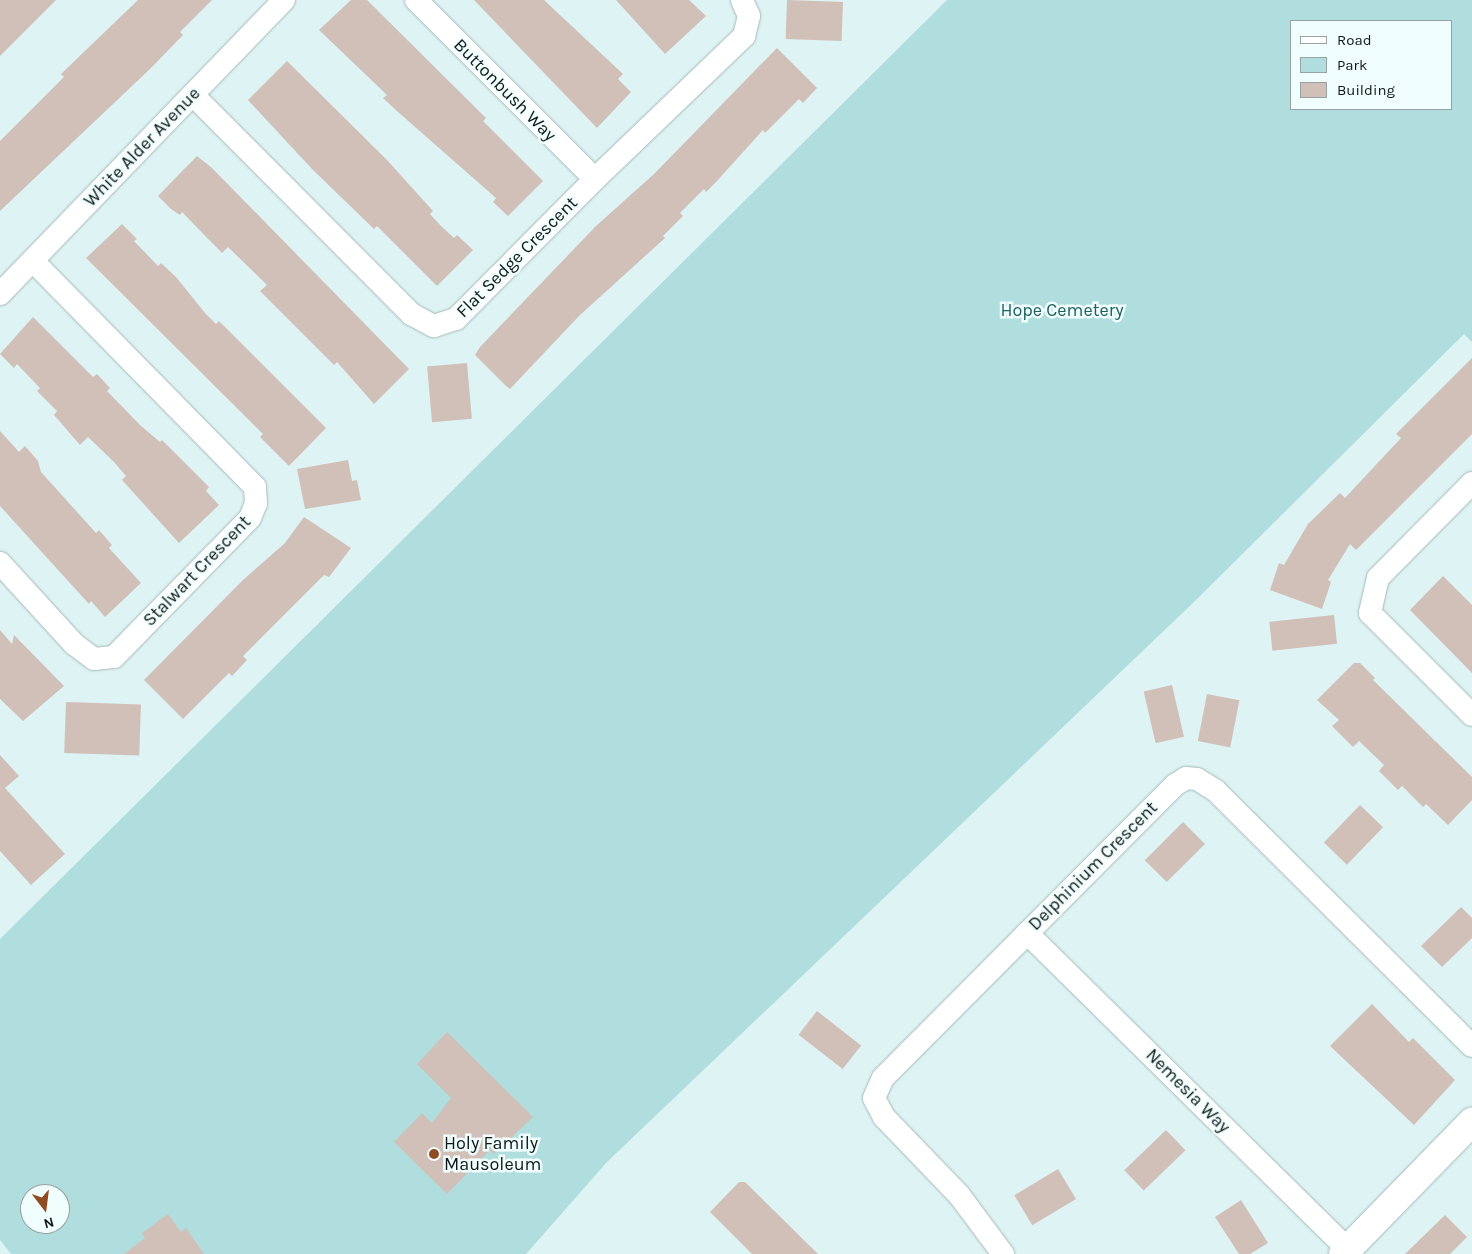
<!DOCTYPE html>
<html>
<head>
<meta charset="utf-8">
<style>
	body { margin:0 }
	#map { position:relative; width:1472px; height:1254px; overflow:hidden; background:#def3f3; font-family:Karla,sans-serif }
	div>[style] { position:absolute }
	.green>* { inset:0; background:#b0dddd }
	.building>* { inset:0; background:#d1c0b8; transform-origin:0 0 }
	.roads { filter:drop-shadow(0 0 1px #a5bab9) drop-shadow(0 0 1px #a5bab9) }
	.street>* { height:22px; margin:-11px; padding:0 11px; transform-origin:11px; border-radius:11px; background:#fff }
	.secondary>* { height:28px; margin:-14px; padding:0 14px; transform-origin:14px; border-radius:14px; background:#fff }
	.dots>* { width:14px; height:14px; translate:-50% -50%; box-sizing:border-box; border:2px solid #f1fefe; border-radius:50% }
	span { translate:-50% -50%; white-space:nowrap; text-align:center; line-height:1.15; -webkit-text-stroke:5px #f1fefe; paint-order:stroke }
	.street-label { font-size:18px; color:#0f1717 }
	.park-label { font-size:18px; color:#1f6060 }
	.poi-label { font-size:18px; color:#0f1717 }
	.left { translate:0 -50%; text-align:left }
	.legend { position:absolute; left:1290px; top:20px; width:162px; height:90px; box-sizing:border-box; background:#f1fefe; border:1px solid #97a2a2; margin:0; padding:6px 9px; list-style:none; font-size:15px; color:#0f1717 }
	.legend li { display:flex; align-items:center; gap:10px; height:25px }
	.legend b { width:25px; border:1px solid #97a2a2 }
	.north { position:absolute; left:20px; top:1184px; width:50px; height:50px; box-sizing:border-box; background:#f1fefe; border:1px solid #97a2a2; border-radius:50%; rotate:165deg; font-size:14px; font-weight:700; line-height:20px; text-align:center; color:#0f1717 }
	.north::after { content:''; display:block; margin:auto; width:18px; height:22px; background:#904b20; clip-path:polygon(50% 0,100% 100%,50% 72%,0 100%) }
</style>
</head>
<body>
<div id="map">
	<div class="green">
		<i style="clip-path:polygon(evenodd,947px 0,1472px 0,1472px 342px,1464px 334px,1194px 602px,607px 1162px,526px 1254px,11px 1254px,0 1240px,0 939px,947px 0,1291px 21px,1451px 21px,1451px 109px,1291px 109px,1291px 21px,947px 0,30px 1194px,60px 1194px,60px 1224px,30px 1224px,30px 1194px)"></i>
	</div>
	<div class="building">
		<i style="clip-path:polygon(0 0,56px 0,0 56px)"></i>
		<i style="clip-path:polygon(138px 0,212px 0,180px 32px,183px 35px,150px 69px,0 211px,0 141px,64px 77px,61px 74px)"></i>
		<i style="clip-path:polygon(351px 0,367px 0,486px 118px,483px 121px,543px 181px,508px 216px,493px 202px,496px 198px,398px 112px,383px 98px,387px 95px,319px 30px)"></i>
		<i style="clip-path:polygon(474px 0,544px 0,623px 74px,618px 79px,631px 92px,597px 128px)"></i>
		<i style="clip-path:polygon(616px 0,689px 0,706px 16px,665px 54px)"></i>
		<i style="left:787px;top:0;width:56px;height:39px;rotate:2deg"></i>
		<i style="clip-path:polygon(777px 48px,817px 88px,803px 103px,799px 99px,765px 133px,763px 130px,716px 182px,706px 192px,704px 189px,680px 213px,683px 216px,663px 236px,665px 238px,579px 316px,510px 389px,506px 386px,475px 355px,480px 347px,596px 226px,654px 174px)"></i>
		<i style="clip-path:polygon(287px 61px,387px 160px,433px 211px,430px 214px,441px 226px,454px 238px,457px 235px,473px 250px,437px 286px,377px 226px,374px 229px,312px 169px,248px 100px)"></i>
		<i style="clip-path:polygon(197px 156px,212px 168px,409px 369px,374px 404px,337px 362px,334px 365px,260px 291px,267px 285px,228px 247px,222px 253px,182px 212px,180px 215px,171px 209px,158px 196px)"></i>
		<i style="clip-path:polygon(122px 224px,137px 239px,134px 241px,158px 266px,161px 263px,176px 277px,205px 313px,216px 324px,219px 321px,326px 428px,289px 466px,260px 437px,263px 434px,86px 258px)"></i>
		<i style="clip-path:polygon(33px 317px,93px 377px,97px 374px,110px 388px,107px 391px,140px 425px,160px 442px,162px 440px,209px 487px,206px 491px,219px 505px,179px 543px,122px 480px,126px 476px,114px 462px,88px 437px,80px 445px,54px 415px,57px 411px,37px 391px,40px 388px,17px 364px,14px 368px,0 354px)"></i>
		<i style="clip-path:polygon(1472px 358px,1472px 434px,1356px 550px,1350px 544px,1328px 580px,1331px 582px,1322px 609px,1270px 590px,1279px 563px,1284px 565px,1308px 524px,1340px 493px,1345px 498px,1401px 438px,1396px 434px)"></i>
		<i style="left:467px;top:363px;width:56px;height:40px;rotate:85deg"></i>
		<i style="clip-path:polygon(0 431px,19px 452px,25px 446px,38px 461px,41px 472px,96px 533px,99px 530px,112px 545px,109px 548px,141px 583px,105px 617px,91px 601px,89px 604px,0 506px)"></i>
		<i style="clip-path:polygon(348px 460px,352px 481px,357px 480px,361px 500px,305px 509px,297px 469px)"></i>
		<i style="clip-path:polygon(304px 517px,351px 548px,329px 577px,324px 575px,243px 656px,247px 660px,232px 676px,229px 673px,183px 719px,144px 680px,243px 580px,285px 543px)"></i>
		<i style="clip-path:polygon(1443px 576px,1472px 605px,1472px 673px,1410px 610px)"></i>
		<i style="left:1334px;top:615px;width:29px;height:65px;rotate:84deg"></i>
		<i style="clip-path:polygon(0 630px,12px 644px,14px 635px,64px 686px,23px 721px,0 699px)"></i>
		<i style="clip-path:polygon(1354px 663px,1360px 663px,1375px 678px,1373px 680px,1472px 777px,1472px 800px,1448px 825px,1426px 804px,1423px 807px,1402px 786px,1398px 790px,1379px 771px,1384px 765px,1359px 741px,1353px 747px,1332px 726px,1339px 720px,1317px 700px)"></i>
		<i style="left:1172px;top:685px;width:53px;height:29px;rotate:77deg"></i>
		<i style="left:1207px;top:694px;width:33px;height:48px;rotate:11deg"></i>
		<i style="left:66px;top:702px;width:75px;height:51px;rotate:2deg"></i>
		<i style="clip-path:polygon(0 755px,19px 776px,5px 788px,65px 854px,31px 885px,0 851px)"></i>
		<i style="left:1360px;top:805px;width:32px;height:52px;rotate:44deg"></i>
		<i style="left:1183px;top:822px;width:31px;height:54px;rotate:45deg"></i>
		<i style="clip-path:polygon(1461px 907px,1472px 918px,1472px 938px,1442px 967px,1421px 946px)"></i>
		<i style="clip-path:polygon(1372px 1004px,1409px 1042px,1413px 1038px,1455px 1080px,1414px 1125px,1330px 1046px)"></i>
		<i style="left:817px;top:1011px;width:56px;height:30px;rotate:38deg"></i>
		<i style="clip-path:polygon(447px 1032px,533px 1117px,494px 1154px,490px 1150px,447px 1194px,394px 1142px,422px 1113px,432px 1123px,451px 1098px,417px 1064px)"></i>
		<i style="left:1166px;top:1130px;width:28px;height:58px;rotate:46deg"></i>
		<i style="left:1058px;top:1169px;width:35px;height:51px;rotate:59deg"></i>
		<i style="clip-path:polygon(739px 1182px,745px 1182px,818px 1254px,752px 1254px,710px 1212px)"></i>
		<i style="clip-path:polygon(1241px 1200px,1268px 1243px,1250px 1254px,1239px 1254px,1215px 1217px)"></i>
		<i style="clip-path:polygon(168px 1214px,181px 1232px,186px 1228px,204px 1254px,124px 1254px,145px 1238px,142px 1233px)"></i>
		<i style="clip-path:polygon(1445px 1215px,1467px 1237px,1450px 1254px,1405px 1254px)"></i>
	</div>
	<div class="roads">
		<div class="street">
			<i style="left:416px;top:0;width:253px;rotate:45deg"></i>
			<i style="left:193px;top:95px;width:309px;rotate:45.1deg"></i>
			<i style="left:411px;top:314px;width:26px;rotate:28deg"></i>
			<i style="left:434px;top:326px;width:23px;rotate:-18deg"></i>
			<i style="left:456px;top:319px;width:197px;rotate:-45.2deg"></i>
			<i style="left:595px;top:179px;width:207px;rotate:-43.8deg"></i>
			<i style="left:744px;top:36px;width:21px;rotate:-76deg"></i>
			<i style="left:749px;top:16px;width:17px;rotate:-114deg"></i>
			<i style="left:0;top:294px;width:409px;rotate:-46deg"></i>
			<i style="left:1472px;top:483px;width:134px;rotate:134.7deg"></i>
			<i style="left:1378px;top:578px;width:36px;rotate:103deg"></i>
			<i style="left:1370px;top:613px;width:144px;rotate:45deg"></i>
			<i style="left:0;top:563px;width:110px;rotate:47.6deg"></i>
			<i style="left:74px;top:644px;width:25px;rotate:37deg"></i>
			<i style="left:94px;top:659px;width:20px;rotate:-6deg"></i>
			<i style="left:114px;top:657px;width:194px;rotate:-45.6deg"></i>
			<i style="left:250px;top:518px;width:16px;rotate:-68deg"></i>
			<i style="left:256px;top:503px;width:16px;rotate:-94deg"></i>
			<i style="left:255px;top:487px;width:317px;rotate:-134.5deg"></i>
			<i style="left:1027px;top:933px;width:457px;rotate:44.6deg"></i>
			<i style="left:1003px;top:1254px;width:74px;rotate:-126.7deg"></i>
			<i style="left:959px;top:1195px;width:108px;rotate:-133.9deg"></i>
			<i style="left:884px;top:1117px;width:21px;rotate:-118deg"></i>
			<i style="left:874px;top:1098px;width:22px;rotate:-66deg"></i>
			<i style="left:883px;top:1078px;width:414px;rotate:-45.1deg"></i>
			<i style="left:1175px;top:785px;width:13px;rotate:-32deg"></i>
			<i style="left:1186px;top:778px;width:11px;rotate:5deg"></i>
			<i style="left:1197px;top:779px;width:22px;rotate:32deg"></i>
			<i style="left:1216px;top:791px;width:361px;rotate:44.9deg"></i>
		</div>
		<div class="secondary">
			<i style="left:1343px;top:1254px;width:185px;rotate:-45.7deg"></i>
		</div>
	</div>
	<div class="dots">
		<i style="left:434px;top:1154px;background:#904b20"></i>
	</div>
	<div class="street-label">
		<span style="left:505px;top:90px;rotate:45deg">Buttonbush Way</span>
		<span style="left:142px;top:147px;rotate:-46deg">White Alder Avenue</span>
		<span style="left:517px;top:257px;rotate:-45deg">Flat Sedge Crescent</span>
		<span style="left:197px;top:571px;rotate:-46deg">Stalwart Crescent</span>
		<span style="left:1093px;top:866px;rotate:-45deg">Delphinium Crescent</span>
		<span style="left:1188px;top:1091px;rotate:45deg">Nemesia Way</span>
	</div>
	<div class="park-label">
		<span style="left:1062px;top:310px">Hope Cemetery</span>
	</div>
	<div class="poi-label">
		<span class="left" style="left:444px;top:1154px">Holy Family<br>Mausoleum</span>
	</div>
	<ul class="legend">
	<li><b style="height:6px;background:#fff"></b>Road</li>
	<li><b style="height:14px;background:#b0dddd"></b>Park</li>
	<li><b style="height:14px;background:#d1c0b8"></b>Building</li>
	</ul>
	<div class="north">N</div>
</div>
</body>
</html>
